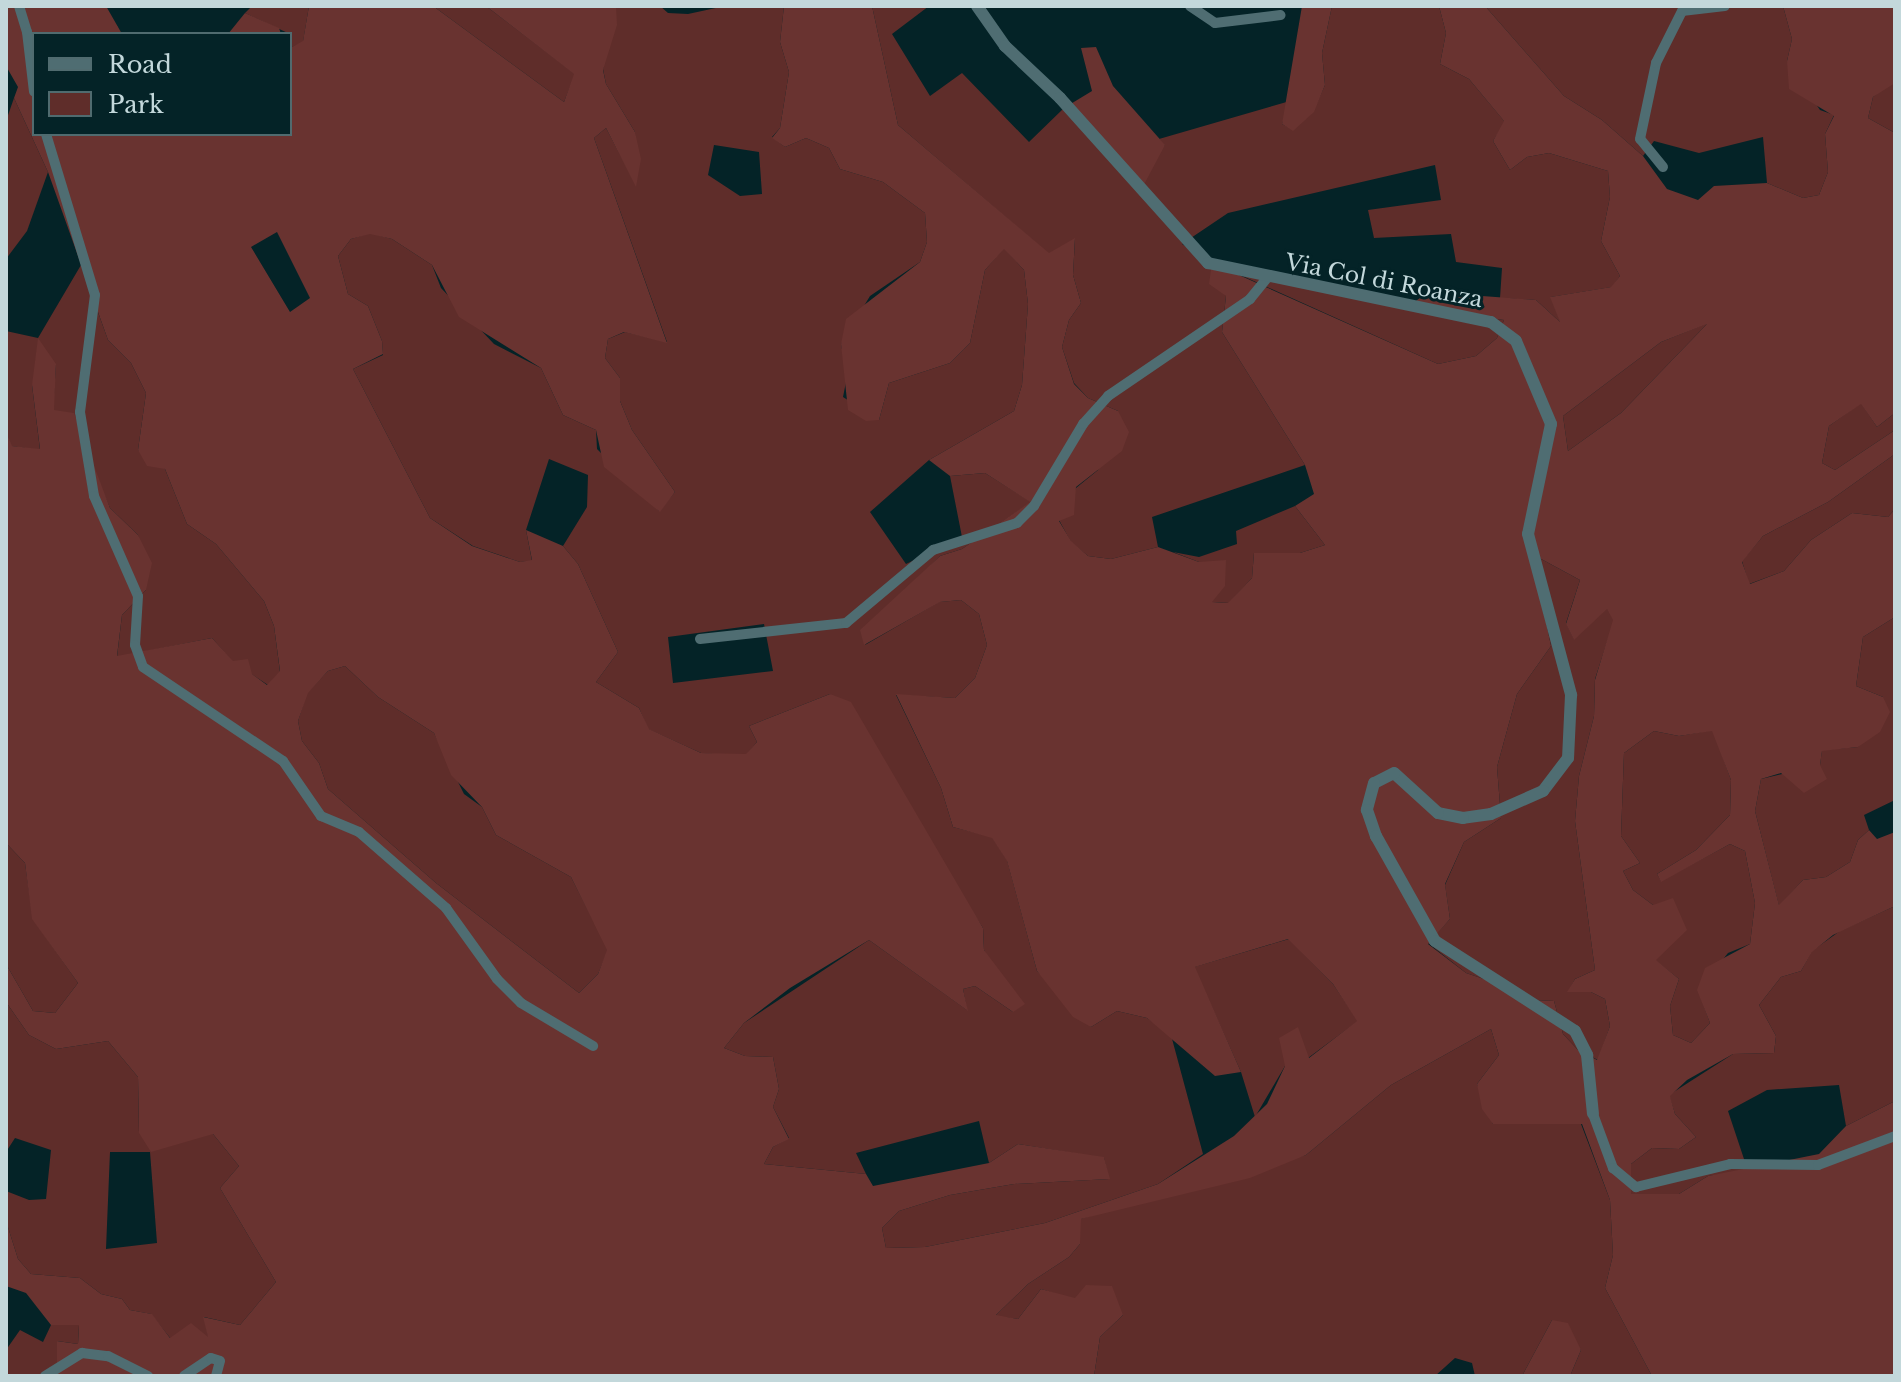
<!DOCTYPE html>
<html>
<head>
<meta charset="utf-8">
<style>
	body { margin:0 }
	#map { position:relative; width:1901px; height:1382px; overflow:hidden; background:#042327; font-family:"Libre Baskerville",serif }
	div>[style] { position:absolute }
	.green>* { inset:0; background:#5f2d2a }
	.forest>* { inset:0; background:#693330 }
	.minor>* { height:10px; margin:-5px; padding:0 5px; transform-origin:5px; border-radius:5px; background:#4f6d72 }
	.tertiary>* { height:12px; margin:-6px; padding:0 6px; transform-origin:6px; border-radius:6px; background:#4f6d72 }
	span { translate:-50% -50%; white-space:nowrap; text-align:center; line-height:1.15; -webkit-text-stroke:6px #042327; paint-order:stroke }
	.street-label { font-size:22px; color:#c3d8db }
	.frame { position:absolute; inset:0; border:8px solid #c3d8db; pointer-events:none }
	.legend { position:absolute; left:32px; top:32px; width:260px; height:104px; box-sizing:border-box; background:#042327; border:2px solid #506b6f; margin:0; padding:10px 14px; list-style:none; font-size:24px; color:#c3d8db }
	.legend li { display:flex; align-items:center; gap:16px; height:40px }
	.legend b { width:40px; border:2px solid #506b6f }
</style>
</head>
<body>
<div id="map">
	<div class="green">
		<i style="clip-path:polygon(252px 6px,309px 6px,303px 42px,290px 48px,290px 34px,245px 13px)"></i>
		<i style="clip-path:polygon(433px 6px,486px 6px,575px 74px,564px 102px)"></i>
		<i style="clip-path:polygon(evenodd,616px 6px,660px 6px,668px 13px,688px 14px,725px 6px,784px 6px,780px 42px,789px 72px,780px 128px,772px 137px,785px 147px,806px 138px,829px 148px,840px 169px,883px 182px,925px 213px,927px 242px,920px 262px,870px 296px,841px 344px,847px 377px,843px 397px,879px 420px,889px 383px,950px 363px,970px 343px,985px 270px,1004px 248px,1024px 270px,1028px 304px,1022px 385px,1014px 411px,929px 460px,870px 512px,906px 564px,962px 537px,950px 476px,985px 473px,1031px 502px,962px 549px,940px 556px,895px 600px,865px 645px,939px 602px,961px 600px,979px 614px,987px 645px,975px 678px,955px 698px,896px 695px,941px 788px,953px 827px,992px 837px,1007px 860px,1037px 971px,1091px 1027px,1117px 1011px,1147px 1018px,1171px 1035px,1203px 1154px,1158px 1184px,1045px 1223px,925px 1247px,886px 1248px,882px 1228px,899px 1211px,950px 1195px,1014px 1184px,1109px 1179px,1104px 1158px,1018px 1144px,989px 1163px,979px 1121px,856px 1153px,866px 1174px,764px 1164px,773px 1147px,789px 1138px,773px 1107px,779px 1089px,773px 1057px,745px 1056px,724px 1048px,744px 1023px,869px 940px,967px 1010px,963px 989px,975px 986px,1013px 1012px,984px 950px,983px 928px,830px 694px,749px 726px,757px 742px,746px 755px,727px 755px,701px 753px,648px 729px,639px 708px,596px 682px,618px 652px,578px 564px,563px 546px,587px 507px,588px 475px,549px 459px,526px 530px,532px 561px,520px 562px,473px 546px,430px 518px,353px 369px,383px 355px,382px 341px,368px 306px,348px 294px,338px 256px,351px 239px,370px 233px,392px 239px,432px 265px,441px 288px,494px 344px,541px 368px,563px 415px,596px 430px,597px 449px,659px 511px,675px 492px,632px 430px,620px 401px,620px 378px,605px 358px,608px 339px,625px 332px,667px 342px,594px 138px,606px 128px,636px 185px,635px 132px,606px 84px,603px 69px,616px 6px,714px 145px,759px 152px,762px 194px,740px 196px,708px 175px,714px 145px,616px 6px,764px 624px,773px 671px,673px 683px,668px 637px,764px 624px)"></i>
		<i style="clip-path:polygon(872px 6px,929px 6px,892px 34px,930px 96px,962px 73px,1029px 142px,1064px 108px,1165px 146px,1159px 139px,1290px 101px,1282px 124px,1293px 130px,1313px 112px,1325px 85px,1322px 53px,1332px 6px,1439px 6px,1446px 33px,1440px 64px,1469px 79px,1505px 122px,1493px 141px,1510px 170px,1527px 157px,1549px 153px,1608px 171px,1610px 197px,1601px 241px,1620px 276px,1612px 287px,1551px 297px,1561px 323px,1536px 300px,1500px 298px,1502px 268px,1456px 262px,1451px 234px,1374px 238px,1368px 210px,1441px 200px,1435px 165px,1228px 213px,1182px 244px,1212px 263px,1226px 296px,1222px 332px,1305px 465px,1152px 517px,1158px 547px,1111px 559px,1088px 556px,1071px 542px,1059px 520px,1076px 488px,1098px 470px,1118px 411px,1088px 398px,1074px 383px,1062px 347px,1069px 320px,1081px 303px,1073px 275px,1075px 239px,1049px 254px,898px 125px)"></i>
		<i style="clip-path:polygon(1485px 6px,1783px 6px,1792px 39px,1787px 61px,1820px 110px,1834px 115px,1825px 134px,1828px 172px,1819px 195px,1803px 198px,1767px 183px,1763px 137px,1699px 153px,1654px 141px,1643px 156px,1602px 120px,1564px 96px)"></i>
		<i style="clip-path:polygon(1890px 83px,1895px 83px,1895px 133px,1868px 118px,1873px 97px)"></i>
		<i style="clip-path:polygon(14px 98px,48px 172px,27px 231px,6px 259px,6px 121px)"></i>
		<i style="clip-path:polygon(81px 265px,108px 340px,131px 363px,146px 393px,138px 450px,165px 469px,187px 524px,216px 544px,264px 601px,274px 626px,280px 672px,268px 685px,233px 662px,212px 638px,117px 657px,122px 615px,146px 590px,138px 535px,110px 508px,84px 448px,53px 410px,56px 364px,32px 385px,40px 450px,11px 446px,6px 431px,6px 331px,38px 338px)"></i>
		<i style="clip-path:polygon(1236px 273px,1409px 306px,1504px 320px,1497px 338px,1476px 356px,1438px 364px)"></i>
		<i style="clip-path:polygon(1708px 323px,1621px 413px,1568px 451px,1563px 416px,1661px 342px)"></i>
		<i style="clip-path:polygon(1861px 403px,1877px 427px,1895px 413px,1895px 430px,1835px 470px,1822px 463px,1829px 426px)"></i>
		<i style="clip-path:polygon(1895px 454px,1895px 509px,1888px 517px,1852px 513px,1811px 540px,1784px 571px,1749px 584px,1742px 561px,1763px 536px,1828px 502px)"></i>
		<i style="clip-path:polygon(1295px 506px,1325px 545px,1300px 553px,1254px 553px,1252px 578px,1229px 603px,1211px 602px,1199px 562px,1173px 552px,1199px 557px,1237px 544px,1236px 531px)"></i>
		<i style="clip-path:polygon(1532px 554px,1580px 580px,1566px 623px,1574px 639px,1607px 608px,1614px 620px,1595px 679px,1594px 716px,1579px 776px,1575px 821px,1595px 970px,1575px 979px,1568px 992px,1591px 992px,1605px 999px,1610px 1026px,1598px 1060px,1578px 1050px,1563px 1034px,1554px 1001px,1517px 999px,1496px 983px,1466px 973px,1428px 943px,1450px 919px,1445px 885px,1464px 842px,1501px 818px,1497px 767px,1517px 694px,1551px 646px)"></i>
		<i style="clip-path:polygon(1895px 617px,1895px 800px,1864px 815px,1869px 830px,1858px 840px,1850px 862px,1826px 877px,1803px 880px,1779px 906px,1755px 811px,1761px 779px,1820px 765px,1822px 750px,1858px 747px,1883px 697px,1856px 686px,1863px 637px)"></i>
		<i style="clip-path:polygon(345px 666px,378px 697px,434px 733px,464px 794px,482px 807px,496px 835px,571px 877px,608px 950px,598px 974px,579px 993px,436px 883px,328px 789px,319px 763px,302px 741px,298px 721px,307px 693px,328px 671px)"></i>
		<i style="clip-path:polygon(1713px 730px,1731px 780px,1730px 815px,1696px 850px,1657px 874px,1661px 881px,1730px 844px,1745px 851px,1755px 903px,1750px 944px,1728px 953px,1698px 990px,1710px 1023px,1691px 1043px,1673px 1035px,1670px 1006px,1679px 979px,1655px 960px,1653px 905px,1633px 890px,1623px 871px,1640px 863px,1621px 836px,1624px 753px,1654px 731px,1679px 736px)"></i>
		<i style="clip-path:polygon(6px 843px,25px 863px,33px 919px,78px 983px,55px 1013px,33px 1011px,6px 964px)"></i>
		<i style="clip-path:polygon(1895px 906px,1895px 1101px,1846px 1126px,1839px 1085px,1767px 1090px,1728px 1111px,1748px 1171px,1708px 1176px,1679px 1194px,1631px 1194px,1631px 1164px,1652px 1148px,1679px 1149px,1696px 1137px,1675px 1114px,1669px 1095px,1733px 1054px,1774px 1053px,1776px 1036px,1759px 1005px,1781px 977px,1801px 971px,1812px 951px,1840px 931px)"></i>
		<i style="clip-path:polygon(1289px 939px,1333px 984px,1358px 1021px,1308px 1058px,1285px 1066px,1255px 1117px,1241px 1072px,1194px 967px)"></i>
		<i style="clip-path:polygon(evenodd,6px 1002px,29px 1035px,56px 1049px,108px 1041px,138px 1077px,139px 1133px,213px 1134px,239px 1166px,220px 1188px,276px 1282px,240px 1325px,204px 1317px,209px 1339px,171px 1339px,151px 1314px,130px 1310px,122px 1299px,101px 1294px,80px 1278px,31px 1274px,18px 1259px,6px 1221px,6px 1191px,29px 1200px,46px 1199px,51px 1150px,15px 1138px,6px 1152px,6px 1002px,110px 1152px,150px 1152px,157px 1243px,106px 1249px,110px 1152px)"></i>
		<i style="clip-path:polygon(1491px 1029px,1499px 1055px,1477px 1084px,1493px 1124px,1581px 1124px,1610px 1200px,1613px 1255px,1605px 1288px,1652px 1376px,1570px 1376px,1581px 1350px,1552px 1320px,1522px 1376px,1475px 1376px,1472px 1363px,1455px 1358px,1435px 1376px,1094px 1376px,1100px 1337px,1123px 1315px,1041px 1289px,1018px 1319px,995px 1316px,1028px 1284px,1069px 1257px,1080px 1244px,1080px 1219px,1306px 1155px,1391px 1085px)"></i>
		<i style="clip-path:polygon(51px 1325px,79px 1325px,78px 1344px,57px 1341px,57px 1376px,6px 1376px,6px 1350px,20px 1330px,43px 1342px)"></i>
	</div>
	<div class="forest">
		<i style="clip-path:polygon(evenodd,6px 6px,106px 6px,122px 34px,34px 34px,34px 134px,290px 134px,290px 48px,303px 41px,309px 6px,433px 6px,564px 102px,574px 74px,486px 6px,616px 6px,617px 25px,603px 70px,606px 84px,635px 132px,641px 159px,636px 187px,606px 128px,594px 138px,667px 343px,624px 332px,608px 339px,605px 358px,620px 378px,620px 401px,632px 430px,675px 492px,660px 512px,604px 467px,596px 430px,563px 415px,541px 368px,459px 317px,432px 265px,392px 239px,370px 234px,351px 239px,338px 256px,348px 294px,368px 306px,382px 341px,383px 354px,353px 369px,430px 518px,472px 546px,520px 562px,532px 560px,526px 530px,563px 546px,578px 564px,618px 652px,596px 682px,639px 708px,649px 729px,701px 753px,746px 754px,757px 742px,749px 726px,830px 694px,851px 702px,983px 928px,984px 950px,1025px 1004px,1013px 1012px,975px 986px,963px 989px,968px 1011px,869px 940px,790px 988px,744px 1023px,724px 1048px,745px 1056px,773px 1057px,779px 1089px,773px 1107px,789px 1139px,773px 1147px,764px 1164px,866px 1174px,873px 1186px,989px 1163px,1018px 1144px,1104px 1157px,1110px 1179px,1014px 1184px,950px 1195px,899px 1211px,882px 1228px,886px 1248px,925px 1247px,1045px 1223px,1158px 1184px,1234px 1136px,1267px 1104px,1285px 1066px,1279px 1038px,1298px 1027px,1309px 1058px,1357px 1021px,1333px 984px,1288px 939px,1195px 967px,1241px 1072px,1215px 1076px,1147px 1018px,1117px 1011px,1091px 1027px,1073px 1017px,1037px 971px,1007px 861px,992px 838px,953px 827px,941px 788px,896px 694px,955px 698px,975px 678px,987px 645px,979px 614px,961px 600px,940px 602px,864px 645px,860px 630px,940px 556px,962px 549px,1030px 502px,985px 473px,950px 476px,929px 460px,1014px 411px,1022px 385px,1028px 304px,1024px 270px,1004px 249px,985px 270px,970px 343px,950px 363px,889px 383px,879px 420px,866px 421px,848px 410px,841px 344px,846px 319px,920px 262px,927px 242px,925px 213px,883px 182px,840px 169px,829px 148px,806px 138px,785px 147px,772px 138px,780px 128px,789px 72px,780px 42px,784px 6px,872px 6px,898px 125px,1049px 253px,1075px 238px,1073px 275px,1081px 303px,1069px 320px,1062px 347px,1074px 384px,1088px 398px,1118px 411px,1129px 432px,1122px 451px,1076px 487px,1074px 515px,1059px 521px,1071px 541px,1088px 556px,1111px 559px,1158px 547px,1199px 562px,1226px 560px,1225px 586px,1212px 602px,1228px 603px,1252px 578px,1254px 553px,1300px 553px,1325px 545px,1295px 506px,1314px 494px,1305px 465px,1222px 332px,1226px 296px,1209px 284px,1212px 263px,1438px 364px,1476px 356px,1497px 338px,1504px 320px,1409px 306px,1428px 292px,1536px 300px,1560px 322px,1550px 297px,1611px 287px,1620px 276px,1601px 241px,1610px 197px,1608px 171px,1549px 153px,1527px 157px,1510px 170px,1493px 141px,1504px 121px,1469px 79px,1440px 64px,1446px 33px,1439px 6px,1485px 6px,1564px 96px,1602px 120px,1643px 156px,1667px 189px,1698px 200px,1714px 186px,1767px 183px,1803px 198px,1819px 195px,1828px 172px,1825px 134px,1834px 116px,1789px 89px,1787px 61px,1792px 39px,1783px 6px,1895px 6px,1895px 83px,1873px 97px,1868px 118px,1895px 133px,1895px 413px,1877px 427px,1861px 404px,1829px 426px,1822px 463px,1835px 470px,1895px 430px,1895px 454px,1828px 502px,1763px 536px,1742px 562px,1750px 584px,1784px 571px,1811px 540px,1852px 513px,1888px 517px,1895px 509px,1895px 617px,1863px 637px,1856px 686px,1883px 697px,1890px 712px,1880px 732px,1858px 747px,1822px 751px,1820px 765px,1827px 779px,1804px 793px,1781px 773px,1761px 779px,1755px 811px,1779px 905px,1803px 880px,1826px 877px,1850px 862px,1858px 840px,1869px 830px,1877px 839px,1895px 832px,1895px 906px,1833px 935px,1812px 952px,1801px 971px,1781px 977px,1759px 1005px,1776px 1036px,1774px 1053px,1733px 1054px,1687px 1080px,1670px 1096px,1675px 1114px,1696px 1137px,1679px 1149px,1652px 1148px,1631px 1164px,1631px 1194px,1679px 1194px,1708px 1176px,1819px 1154px,1846px 1126px,1895px 1101px,1895px 1376px,1652px 1376px,1605px 1288px,1613px 1255px,1610px 1200px,1582px 1124px,1493px 1124px,1482px 1109px,1477px 1084px,1499px 1055px,1491px 1029px,1391px 1085px,1306px 1155px,1250px 1178px,1081px 1219px,1080px 1244px,1069px 1257px,1028px 1284px,996px 1315px,1018px 1319px,1041px 1289px,1075px 1298px,1086px 1285px,1112px 1286px,1123px 1315px,1100px 1337px,1094px 1376px,57px 1376px,57px 1341px,78px 1344px,79px 1325px,51px 1325px,26px 1293px,6px 1286px,6px 1221px,18px 1259px,31px 1274px,80px 1278px,101px 1294px,122px 1299px,130px 1310px,152px 1314px,170px 1338px,191px 1323px,208px 1337px,203px 1317px,240px 1325px,276px 1282px,220px 1188px,239px 1166px,213px 1134px,151px 1152px,139px 1133px,138px 1077px,108px 1041px,56px 1049px,29px 1035px,6px 1002px,6px 964px,33px 1011px,55px 1013px,78px 983px,32px 919px,25px 863px,6px 843px,6px 431px,12px 446px,40px 449px,32px 385px,38px 338px,56px 364px,54px 410px,74px 413px,110px 508px,138px 535px,152px 563px,146px 590px,122px 615px,117px 656px,212px 638px,233px 661px,248px 659px,252px 674px,267px 685px,280px 671px,274px 626px,264px 601px,216px 544px,187px 524px,165px 469px,147px 466px,138px 450px,146px 393px,131px 363px,108px 340px,48px 172px,14px 98px,18px 87px,6px 66px,6px 6px,277px 232px,310px 298px,290px 312px,251px 247px,277px 232px,6px 6px,1707px 324px,1621px 413px,1568px 451px,1563px 416px,1661px 342px,1707px 324px,6px 6px,1532px 554px,1580px 580px,1566px 624px,1574px 640px,1607px 609px,1613px 620px,1595px 680px,1594px 716px,1579px 776px,1575px 821px,1595px 970px,1575px 979px,1567px 992px,1591px 992px,1605px 999px,1610px 1026px,1597px 1060px,1578px 1050px,1563px 1034px,1554px 1001px,1517px 999px,1496px 983px,1466px 973px,1428px 944px,1450px 919px,1445px 884px,1464px 842px,1501px 818px,1497px 767px,1517px 694px,1551px 646px,1532px 554px,6px 6px,345px 666px,378px 697px,434px 733px,451px 775px,482px 807px,496px 835px,571px 877px,607px 950px,598px 974px,579px 993px,436px 883px,328px 789px,319px 763px,302px 741px,298px 721px,308px 693px,328px 671px,345px 666px,6px 6px,1654px 731px,1679px 736px,1712px 731px,1731px 780px,1730px 815px,1696px 850px,1657px 874px,1661px 882px,1730px 844px,1745px 851px,1755px 903px,1750px 944px,1705px 968px,1697px 990px,1710px 1023px,1691px 1043px,1673px 1035px,1670px 1006px,1679px 979px,1656px 960px,1687px 930px,1673px 898px,1653px 905px,1633px 890px,1623px 871px,1640px 863px,1621px 836px,1624px 753px,1654px 731px)"></i>
		<i style="clip-path:polygon(1302px 6px,1332px 6px,1322px 53px,1325px 85px,1314px 112px,1293px 131px,1282px 124px)"></i>
		<i style="clip-path:polygon(245px 13px,279px 28px,281px 34px,228px 34px)"></i>
		<i style="clip-path:polygon(1096px 47px,1113px 86px,1165px 145px,1139px 194px,1064px 108px,1092px 91px,1081px 48px)"></i>
		<i style="clip-path:polygon(1552px 1320px,1568px 1323px,1581px 1350px,1570px 1376px,1522px 1376px)"></i>
	</div>
	<div class="minor">
		<i style="left:19px;top:6px;width:27px;rotate:73deg"></i>
		<i style="left:27px;top:32px;width:60px;rotate:83.3deg"></i>
		<i style="left:1190px;top:6px;width:30px;rotate:34deg"></i>
		<i style="left:1215px;top:23px;width:66px;rotate:-6.9deg"></i>
		<i style="left:46px;top:134px;width:168px;rotate:73.1deg"></i>
		<i style="left:95px;top:295px;width:118px;rotate:97.3deg"></i>
		<i style="left:80px;top:412px;width:85px;rotate:80.5deg"></i>
		<i style="left:94px;top:496px;width:109px;rotate:66.3deg"></i>
		<i style="left:138px;top:596px;width:49px;rotate:93.5deg"></i>
		<i style="left:135px;top:645px;width:23px;rotate:70deg"></i>
		<i style="left:143px;top:667px;width:169px;rotate:33.9deg"></i>
		<i style="left:283px;top:761px;width:67px;rotate:55.4deg"></i>
		<i style="left:321px;top:816px;width:41px;rotate:22.8deg"></i>
		<i style="left:359px;top:832px;width:116px;rotate:41.1deg"></i>
		<i style="left:446px;top:908px;width:87px;rotate:54.3deg"></i>
		<i style="left:497px;top:979px;width:34px;rotate:45deg"></i>
		<i style="left:521px;top:1003px;width:84px;rotate:30.8deg"></i>
		<i style="left:1663px;top:167px;width:36px;rotate:-129deg"></i>
		<i style="left:1640px;top:139px;width:78px;rotate:-78.1deg"></i>
		<i style="left:1656px;top:63px;width:58px;rotate:-63.4deg"></i>
		<i style="left:1682px;top:11px;width:43px;rotate:-6.6deg"></i>
		<i style="left:700px;top:639px;width:147px;rotate:-6.3deg"></i>
		<i style="left:846px;top:623px;width:114px;rotate:-40deg"></i>
		<i style="left:933px;top:550px;width:88px;rotate:-17.8deg"></i>
		<i style="left:1017px;top:523px;width:24px;rotate:-45deg"></i>
		<i style="left:1034px;top:506px;width:96px;rotate:-59.1deg"></i>
		<i style="left:1083px;top:424px;width:38px;rotate:-48deg"></i>
		<i style="left:1108px;top:396px;width:172px;rotate:-34.3deg"></i>
		<i style="left:1250px;top:299px;width:26px;rotate:-51deg"></i>
		<i style="left:1593px;top:1114px;width:58px;rotate:69.7deg"></i>
		<i style="left:1613px;top:1168px;width:30px;rotate:40deg"></i>
		<i style="left:1636px;top:1187px;width:97px;rotate:-13.7deg"></i>
		<i style="left:1730px;top:1164px;width:88px;rotate:0.7deg"></i>
		<i style="left:1818px;top:1165px;width:82px;rotate:-20.6deg"></i>
		<i style="left:45px;top:1376px;width:44px;rotate:-31.9deg"></i>
		<i style="left:82px;top:1353px;width:26px;rotate:7deg"></i>
		<i style="left:108px;top:1356px;width:45px;rotate:26.6deg"></i>
		<i style="left:184px;top:1376px;width:32px;rotate:-34deg"></i>
		<i style="left:211px;top:1358px;width:9px;rotate:18deg"></i>
		<i style="left:220px;top:1361px;width:16px;rotate:105deg"></i>
	</div>
	<div class="tertiary">
		<i style="left:977px;top:6px;width:49px;rotate:55deg"></i>
		<i style="left:1005px;top:46px;width:76px;rotate:43.4deg"></i>
		<i style="left:1060px;top:98px;width:222px;rotate:48.1deg"></i>
		<i style="left:1208px;top:263px;width:289px;rotate:11.8deg"></i>
		<i style="left:1491px;top:322px;width:31px;rotate:37deg"></i>
		<i style="left:1516px;top:341px;width:90px;rotate:67.1deg"></i>
		<i style="left:1551px;top:424px;width:112px;rotate:101.8deg"></i>
		<i style="left:1528px;top:534px;width:167px;rotate:75deg"></i>
		<i style="left:1571px;top:695px;width:63px;rotate:92.7deg"></i>
		<i style="left:1568px;top:758px;width:41px;rotate:127.1deg"></i>
		<i style="left:1543px;top:791px;width:57px;rotate:156.1deg"></i>
		<i style="left:1491px;top:814px;width:28px;rotate:172deg"></i>
		<i style="left:1463px;top:818px;width:25px;rotate:-169deg"></i>
		<i style="left:1438px;top:813px;width:59px;rotate:-137.7deg"></i>
		<i style="left:1394px;top:773px;width:22px;rotate:153deg"></i>
		<i style="left:1374px;top:783px;width:28px;rotate:105deg"></i>
		<i style="left:1367px;top:810px;width:28px;rotate:71deg"></i>
		<i style="left:1376px;top:836px;width:120px;rotate:60.7deg"></i>
		<i style="left:1435px;top:941px;width:166px;rotate:32.7deg"></i>
		<i style="left:1575px;top:1031px;width:27px;rotate:63deg"></i>
		<i style="left:1587px;top:1055px;width:59px;rotate:84.2deg"></i>
	</div>
	<div class="street-label">
		<span style="left:1384px;top:281px;rotate:11deg">Via Col di Roanza</span>
	</div>
	<div class="frame"></div>
	<ul class="legend">
	<li><b style="height:10px;background:#4f6d72"></b>Road</li>
	<li><b style="height:22px;background:#5f2d2a"></b>Park</li>
	</ul>
</div>
</body>
</html>
